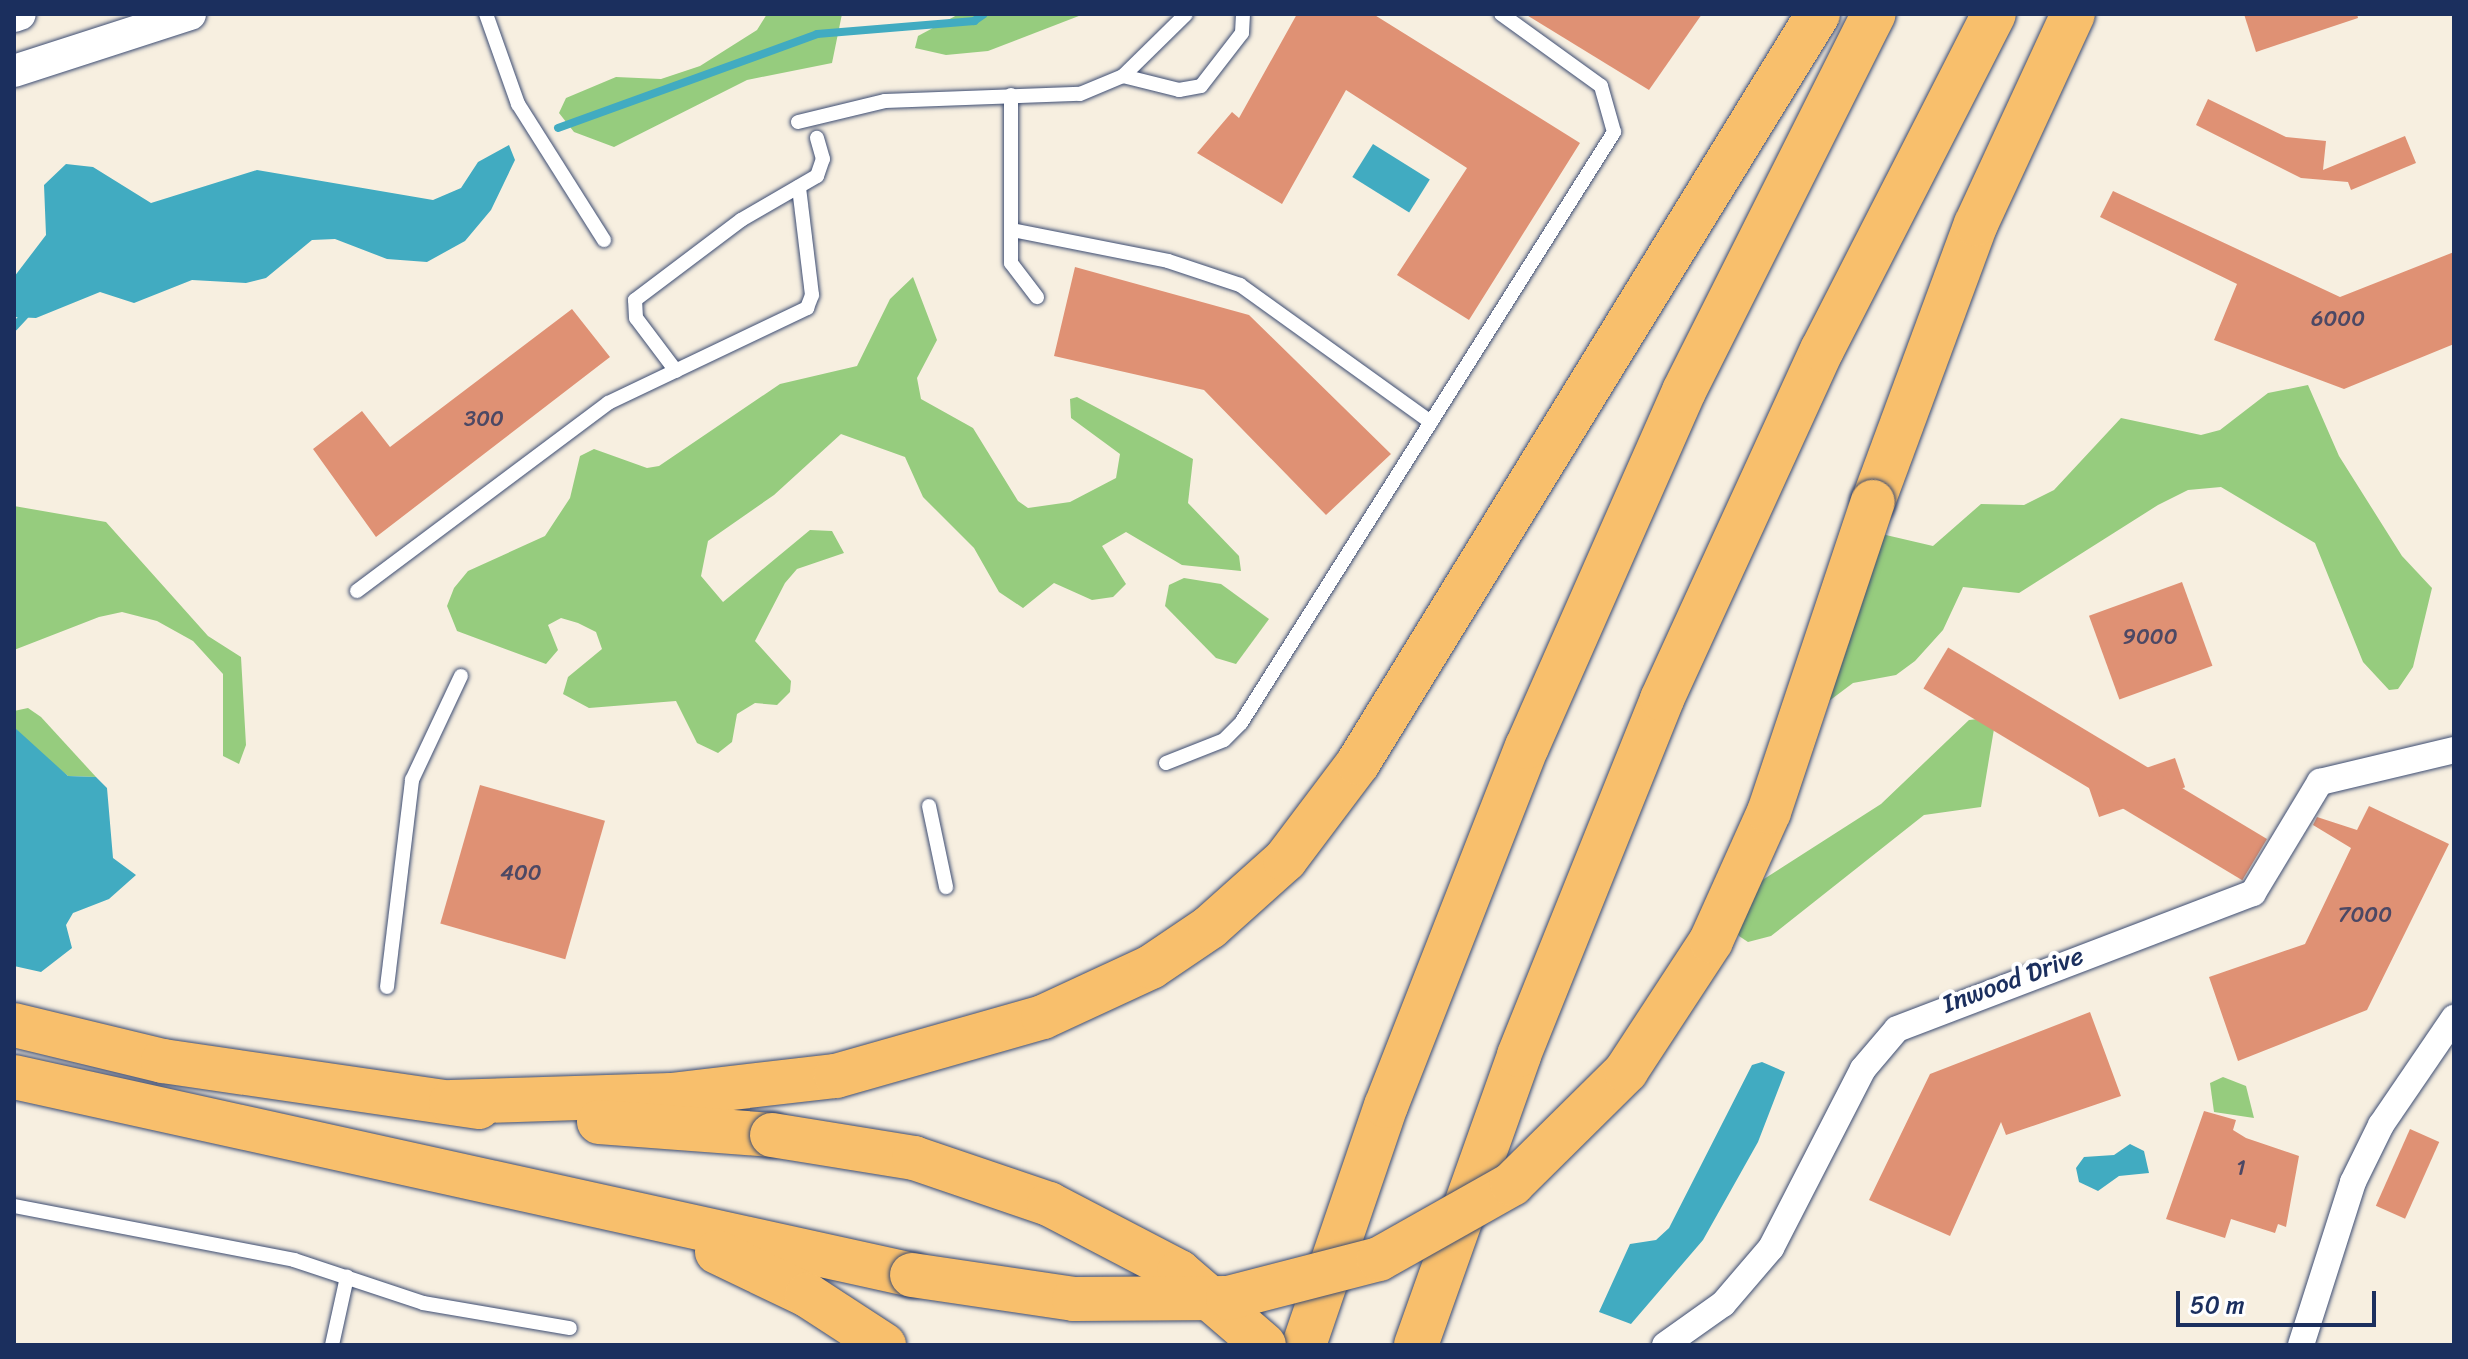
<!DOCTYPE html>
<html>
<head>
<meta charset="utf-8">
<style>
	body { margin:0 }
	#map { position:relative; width:2468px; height:1359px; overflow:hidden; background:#f7efe0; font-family:Sriracha,sans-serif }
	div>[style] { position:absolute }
	.green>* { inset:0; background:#96cc7e }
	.water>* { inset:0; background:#41abc1; transform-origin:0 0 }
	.stream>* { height:8px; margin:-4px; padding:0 4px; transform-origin:4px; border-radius:4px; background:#41abc1 }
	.building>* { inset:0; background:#df9174; transform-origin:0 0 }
	.roads { filter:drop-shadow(0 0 2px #3c4c72) drop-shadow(0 0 2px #3c4c72) }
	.service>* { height:14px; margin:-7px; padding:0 7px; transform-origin:7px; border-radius:7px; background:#fff }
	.minor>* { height:26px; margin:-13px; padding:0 13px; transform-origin:13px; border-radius:13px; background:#fff }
	.tertiary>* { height:32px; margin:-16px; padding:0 16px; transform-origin:16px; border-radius:16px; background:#fff }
	.motorway>* { height:44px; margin:-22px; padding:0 22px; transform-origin:22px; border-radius:22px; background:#f8bf6c }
	.bridges { filter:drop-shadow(0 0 2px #3c4c72) drop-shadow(0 0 2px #3c4c72) }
	.motorway-bridge>* { height:44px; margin:-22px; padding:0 22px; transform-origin:22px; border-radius:22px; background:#f8bf6c }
	span { translate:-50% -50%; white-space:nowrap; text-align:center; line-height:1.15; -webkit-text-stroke:8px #fff; paint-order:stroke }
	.number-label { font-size:22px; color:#4c4864 }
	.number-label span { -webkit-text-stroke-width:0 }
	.street-label { font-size:26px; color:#1b2f5e }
	.frame { position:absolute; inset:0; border:16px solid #1b2f5e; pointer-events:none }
	.scale { position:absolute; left:2176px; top:1291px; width:200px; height:36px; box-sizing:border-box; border:4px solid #1b2f5e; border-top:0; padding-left:10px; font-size:24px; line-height:28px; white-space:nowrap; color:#1b2f5e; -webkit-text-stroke:6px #fff; paint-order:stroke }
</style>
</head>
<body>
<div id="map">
	<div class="green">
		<i style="clip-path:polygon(767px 14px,842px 14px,832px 63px,747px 80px,614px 147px,574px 132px,559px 113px,566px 98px,616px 77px,661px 79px,700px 66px,757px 30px)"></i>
		<i style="clip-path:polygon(959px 14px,1084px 14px,988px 51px,946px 55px,915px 48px,918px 36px)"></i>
		<i style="clip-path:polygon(913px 277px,937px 340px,917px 378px,921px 399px,973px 428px,1018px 501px,1028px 508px,1070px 502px,1116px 478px,1120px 454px,1071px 418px,1070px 399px,1077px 397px,1193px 459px,1188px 503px,1239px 556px,1241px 571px,1182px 565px,1126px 532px,1102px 546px,1126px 584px,1113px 597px,1092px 600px,1054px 583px,1023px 608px,999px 592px,974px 548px,923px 497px,905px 457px,841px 434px,774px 495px,708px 541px,701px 576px,723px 602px,810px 530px,832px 531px,844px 553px,797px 569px,785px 583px,755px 641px,791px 681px,790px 692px,777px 705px,755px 703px,737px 714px,732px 742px,718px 753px,697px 743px,676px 701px,589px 708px,563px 694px,568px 677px,602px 649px,596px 632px,578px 623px,561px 618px,548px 625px,558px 650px,546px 664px,457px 631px,447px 606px,454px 588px,468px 571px,545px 536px,570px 498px,580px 456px,594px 449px,647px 468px,659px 466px,780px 384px,857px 366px,890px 299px)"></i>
		<i style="clip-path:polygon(2308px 385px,2339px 456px,2402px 556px,2432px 588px,2413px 667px,2398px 689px,2389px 690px,2363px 662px,2315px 543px,2221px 487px,2188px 490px,2158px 505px,2019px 593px,1963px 587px,1943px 630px,1915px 661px,1896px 675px,1853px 683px,1817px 710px,1873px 532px,1933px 546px,1981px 504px,2024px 505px,2054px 490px,2121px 418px,2201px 435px,2220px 430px,2268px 393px)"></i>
		<i style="clip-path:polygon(14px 506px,106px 522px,208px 636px,241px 657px,246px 745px,239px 764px,223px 756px,223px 674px,193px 641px,157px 621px,122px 612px,99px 617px,14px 650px)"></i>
		<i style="clip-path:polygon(1184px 578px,1221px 584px,1269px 619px,1236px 664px,1216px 658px,1165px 606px,1169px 585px)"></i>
		<i style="clip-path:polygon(28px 708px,41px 717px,96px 777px,68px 776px,34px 749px,14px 727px,14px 711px)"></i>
		<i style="clip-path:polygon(1996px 717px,1981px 807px,1924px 815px,1771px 936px,1748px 942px,1739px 936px,1735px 928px,1753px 886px,1881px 804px,1969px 720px)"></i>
		<i style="clip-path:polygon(2223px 1077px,2246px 1086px,2254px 1118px,2214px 1112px,2210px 1083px)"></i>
	</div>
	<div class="water">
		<i style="left:1373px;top:144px;width:67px;height:39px;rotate:32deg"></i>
		<i style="clip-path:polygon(509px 145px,515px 160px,491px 210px,465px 241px,427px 262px,387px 259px,335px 239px,312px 240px,266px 278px,246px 283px,192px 280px,134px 303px,100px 292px,36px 318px,14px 317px,14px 277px,46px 235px,44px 185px,66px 164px,93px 167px,151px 203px,257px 170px,433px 200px,461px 188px,478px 162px)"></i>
		<i style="clip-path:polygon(14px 727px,68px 776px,96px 777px,107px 788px,113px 858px,136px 875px,109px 899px,73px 913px,66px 925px,72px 948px,41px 972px,14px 966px)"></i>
		<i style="clip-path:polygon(1762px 1062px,1785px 1072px,1758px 1142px,1703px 1240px,1631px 1324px,1599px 1312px,1630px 1244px,1656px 1240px,1669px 1228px,1752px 1065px)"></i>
		<i style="clip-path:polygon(2130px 1144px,2144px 1151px,2149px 1173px,2119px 1176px,2098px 1191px,2079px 1182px,2076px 1168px,2084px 1157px,2114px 1155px)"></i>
	</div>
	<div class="stream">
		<i style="left:558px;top:128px;width:276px;rotate:-19.9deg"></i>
		<i style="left:817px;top:34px;width:158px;rotate:-4.7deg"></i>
		<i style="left:974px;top:21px;width:12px;rotate:-35deg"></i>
		<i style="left:14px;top:327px;width:16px;rotate:-47deg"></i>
	</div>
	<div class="building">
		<i style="clip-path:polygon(1297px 14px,1373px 14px,1580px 143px,1469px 320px,1397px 275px,1467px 168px,1346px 90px,1282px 204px,1197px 153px,1232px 112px,1239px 118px)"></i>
		<i style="clip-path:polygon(1525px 14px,1702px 14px,1649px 90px)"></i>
		<i style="clip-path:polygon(2244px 14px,2357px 14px,2358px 18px,2256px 52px)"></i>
		<i style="clip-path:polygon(2208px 99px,2286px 137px,2326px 141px,2323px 170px,2405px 136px,2416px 163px,2351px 190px,2348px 182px,2301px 178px,2196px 125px)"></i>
		<i style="clip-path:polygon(2113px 191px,2340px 297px,2454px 252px,2454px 344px,2344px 389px,2214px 340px,2237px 284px,2100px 217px)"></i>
		<i style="clip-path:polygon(1075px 267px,1249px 315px,1391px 454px,1326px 515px,1204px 390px,1054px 356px)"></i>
		<i style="clip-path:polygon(572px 309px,610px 357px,376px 537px,313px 449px,362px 411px,390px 447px)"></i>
		<i style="left:2182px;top:582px;width:89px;height:99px;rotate:70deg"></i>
		<i style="left:2175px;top:758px;width:31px;height:91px;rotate:71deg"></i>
		<i style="left:480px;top:785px;width:130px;height:144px;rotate:16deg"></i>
		<i style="clip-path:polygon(2369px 806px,2449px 844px,2367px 1010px,2238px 1061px,2209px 977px,2305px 944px,2351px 848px,2313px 825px,2317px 817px,2357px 830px)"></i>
		<i style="left:2267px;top:839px;width:48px;height:372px;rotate:121deg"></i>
		<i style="clip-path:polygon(2090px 1012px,2121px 1096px,2006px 1135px,2001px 1122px,1950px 1236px,1869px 1200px,1930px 1074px)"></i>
		<i style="clip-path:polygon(2204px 1111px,2236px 1120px,2233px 1130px,2246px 1138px,2299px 1156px,2286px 1227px,2278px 1224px,2275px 1233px,2231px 1219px,2225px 1238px,2166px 1219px)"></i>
		<i style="left:2410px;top:1129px;width:32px;height:84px;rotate:24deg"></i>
	</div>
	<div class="roads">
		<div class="service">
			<i style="left:486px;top:14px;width:96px;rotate:70.4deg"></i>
			<i style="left:518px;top:104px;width:161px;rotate:57.7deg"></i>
			<i style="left:1123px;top:76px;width:58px;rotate:14deg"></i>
			<i style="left:1179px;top:90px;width:22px;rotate:-10deg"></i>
			<i style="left:1201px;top:86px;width:67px;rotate:-52.3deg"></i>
			<i style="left:1242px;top:33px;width:19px;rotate:-87deg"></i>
			<i style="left:1011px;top:95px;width:168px;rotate:90deg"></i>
			<i style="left:1011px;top:263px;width:43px;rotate:52.6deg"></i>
			<i style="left:798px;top:122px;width:89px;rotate:-13.6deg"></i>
			<i style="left:885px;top:101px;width:195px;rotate:-2.1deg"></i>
			<i style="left:1080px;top:94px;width:47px;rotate:-22.7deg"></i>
			<i style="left:1123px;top:76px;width:88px;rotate:-44.5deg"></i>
			<i style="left:1012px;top:230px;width:159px;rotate:11.2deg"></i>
			<i style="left:1168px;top:261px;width:76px;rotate:18.4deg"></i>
			<i style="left:1240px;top:285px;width:235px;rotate:35.7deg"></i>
			<i style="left:676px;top:371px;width:66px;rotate:-127deg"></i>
			<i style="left:636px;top:318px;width:18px;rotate:-93deg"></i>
			<i style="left:635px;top:300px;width:133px;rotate:-37deg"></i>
			<i style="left:741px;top:220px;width:88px;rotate:-30.1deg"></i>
			<i style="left:817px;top:176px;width:18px;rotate:-71deg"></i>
			<i style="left:823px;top:159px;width:22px;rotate:-106deg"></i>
			<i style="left:357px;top:591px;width:314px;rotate:-36.8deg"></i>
			<i style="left:608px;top:403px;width:221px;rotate:-25.5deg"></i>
			<i style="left:807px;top:308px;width:14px;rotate:-69deg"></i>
			<i style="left:812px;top:295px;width:109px;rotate:-96.9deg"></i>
			<i style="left:1166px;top:763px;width:62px;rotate:-21.6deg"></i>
			<i style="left:1224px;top:740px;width:24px;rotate:-45deg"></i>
			<i style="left:1241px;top:723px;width:699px;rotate:-57.74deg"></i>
			<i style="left:1614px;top:132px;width:48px;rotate:-105.8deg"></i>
			<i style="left:1601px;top:86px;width:123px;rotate:-144.2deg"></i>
			<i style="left:929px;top:806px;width:83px;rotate:78.1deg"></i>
			<i style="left:387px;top:987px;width:209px;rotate:-83.1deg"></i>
			<i style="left:412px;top:780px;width:115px;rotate:-64.8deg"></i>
			<i style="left:14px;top:1206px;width:285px;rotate:10.9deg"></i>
			<i style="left:294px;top:1260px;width:136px;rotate:18.4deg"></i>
			<i style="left:423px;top:1303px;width:149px;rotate:9.7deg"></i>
			<i style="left:332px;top:1345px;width:70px;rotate:-77.6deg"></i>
		</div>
		<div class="minor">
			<i style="left:1665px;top:1345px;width:71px;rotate:-35.3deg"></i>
			<i style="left:1723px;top:1304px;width:74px;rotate:-49.4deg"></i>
			<i style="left:1771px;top:1248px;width:201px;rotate:-62.8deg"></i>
			<i style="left:1863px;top:1069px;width:52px;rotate:-49.6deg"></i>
			<i style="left:1897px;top:1029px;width:381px;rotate:-20.9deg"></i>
			<i style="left:2253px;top:893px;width:130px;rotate:-58.9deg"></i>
			<i style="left:2320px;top:782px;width:138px;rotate:-13.4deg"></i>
			<i style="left:2301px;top:1345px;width:171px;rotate:-72.3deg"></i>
			<i style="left:2353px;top:1182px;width:64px;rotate:-63.8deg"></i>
			<i style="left:2381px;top:1125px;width:130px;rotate:-55.7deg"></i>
		</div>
		<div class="tertiary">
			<i style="left:14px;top:16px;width:6px;rotate:-18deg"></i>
			<i style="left:14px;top:71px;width:185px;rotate:-17.9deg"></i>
		</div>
		<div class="motorway">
			<i style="left:1873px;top:502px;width:296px;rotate:-69.7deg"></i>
			<i style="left:1976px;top:224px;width:231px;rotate:-65.2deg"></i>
			<i style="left:14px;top:1025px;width:153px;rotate:13.6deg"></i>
			<i style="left:163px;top:1061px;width:319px;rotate:8.3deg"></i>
			<i style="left:14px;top:1077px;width:920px;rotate:12.43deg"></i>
			<i style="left:451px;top:1102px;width:220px;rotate:-1.8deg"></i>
			<i style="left:671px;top:1095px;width:166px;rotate:-6.6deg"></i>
			<i style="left:836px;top:1076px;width:215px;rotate:-15.9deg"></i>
			<i style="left:1043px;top:1017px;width:119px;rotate:-24.8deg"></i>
			<i style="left:1151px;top:967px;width:71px;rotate:-34.1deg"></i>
			<i style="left:1210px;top:927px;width:101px;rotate:-41.8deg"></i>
			<i style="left:1285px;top:860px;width:121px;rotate:-53deg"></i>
			<i style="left:1358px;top:763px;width:879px;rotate:-58.44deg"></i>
			<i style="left:599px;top:1122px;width:173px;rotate:4.3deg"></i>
			<i style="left:717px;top:1252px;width:100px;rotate:25.5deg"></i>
			<i style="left:807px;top:1295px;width:92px;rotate:33deg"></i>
			<i style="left:1304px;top:1345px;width:253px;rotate:-71.1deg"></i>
			<i style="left:1386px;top:1106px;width:386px;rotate:-68.6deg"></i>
			<i style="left:1527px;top:747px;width:389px;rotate:-66.2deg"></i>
			<i style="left:1684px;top:391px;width:422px;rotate:-63.3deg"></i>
			<i style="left:1416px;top:1345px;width:308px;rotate:-70.4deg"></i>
			<i style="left:1519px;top:1055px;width:384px;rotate:-68.1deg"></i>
			<i style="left:1662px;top:699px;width:384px;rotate:-65.4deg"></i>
			<i style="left:1822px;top:350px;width:377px;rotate:-62.9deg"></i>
		</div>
	</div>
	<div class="bridges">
		<div class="motorway-bridge">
			<i style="left:772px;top:1135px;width:144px;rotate:9.2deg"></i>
			<i style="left:914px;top:1158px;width:143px;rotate:18.8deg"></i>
			<i style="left:1049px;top:1204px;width:147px;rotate:27.6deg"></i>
			<i style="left:1179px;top:1272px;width:112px;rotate:40.7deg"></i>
			<i style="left:912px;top:1275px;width:164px;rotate:8.4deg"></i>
			<i style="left:1074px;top:1299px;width:154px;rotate:-0.4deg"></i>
			<i style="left:1228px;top:1298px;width:156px;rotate:-14.5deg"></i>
			<i style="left:1379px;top:1259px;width:153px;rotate:-29.4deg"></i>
			<i style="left:1512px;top:1184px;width:161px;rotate:-44.7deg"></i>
			<i style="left:1626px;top:1071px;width:155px;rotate:-56.8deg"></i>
			<i style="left:1711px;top:941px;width:141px;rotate:-65.8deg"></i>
			<i style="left:1769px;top:812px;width:327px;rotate:-71.5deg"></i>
		</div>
	</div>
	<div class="number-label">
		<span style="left:2338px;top:319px">6000</span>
		<span style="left:484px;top:419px">300</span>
		<span style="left:2150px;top:637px">9000</span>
		<span style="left:521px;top:873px">400</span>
		<span style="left:2365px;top:915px">7000</span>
		<span style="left:2241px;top:1168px">1</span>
	</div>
	<div class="street-label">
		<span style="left:2013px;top:980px;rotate:-20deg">Inwood Drive</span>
	</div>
	<div class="frame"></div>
	<div class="scale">50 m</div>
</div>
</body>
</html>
